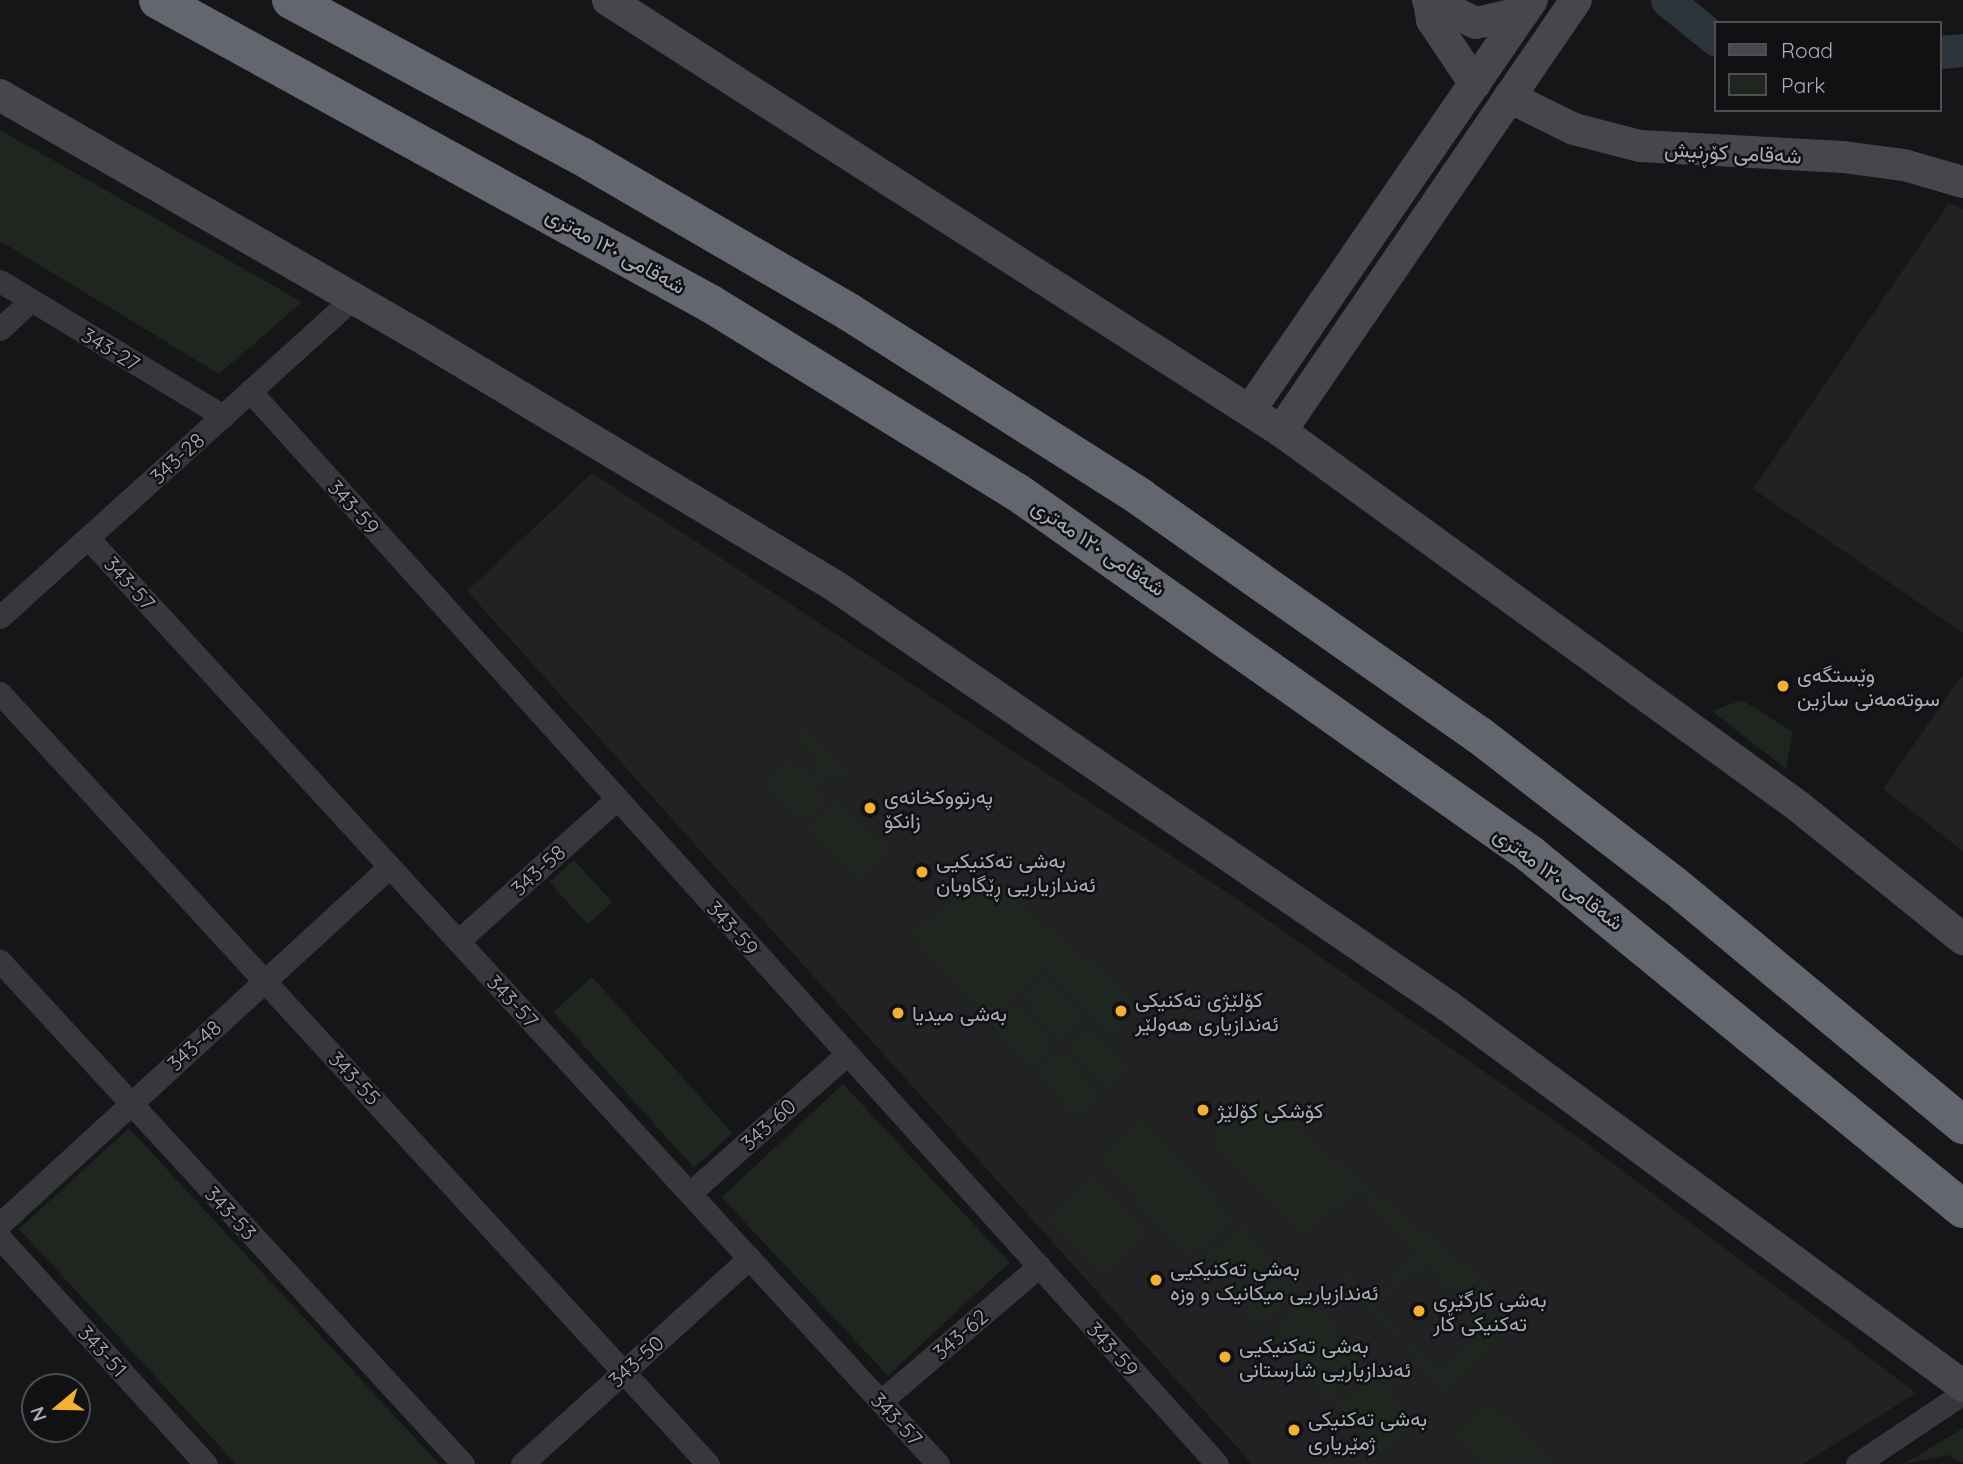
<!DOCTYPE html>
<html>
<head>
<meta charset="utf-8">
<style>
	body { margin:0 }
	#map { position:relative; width:1963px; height:1464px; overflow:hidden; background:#161618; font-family:Quicksand,Vazirmatn,sans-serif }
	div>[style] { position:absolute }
	.built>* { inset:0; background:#222225 }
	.green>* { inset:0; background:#1e261f; transform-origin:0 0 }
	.river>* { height:33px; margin:-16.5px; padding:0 16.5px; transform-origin:16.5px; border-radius:16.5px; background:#2c353c }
	.street>* { height:23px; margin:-11.5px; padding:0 11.5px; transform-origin:11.5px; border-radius:11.5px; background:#37383d }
	.secondary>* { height:32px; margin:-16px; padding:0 16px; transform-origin:16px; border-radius:16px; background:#45474d }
	.highway>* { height:38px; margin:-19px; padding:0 19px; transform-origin:19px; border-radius:19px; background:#63666e }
	.dots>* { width:19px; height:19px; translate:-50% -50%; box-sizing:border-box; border:4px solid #111113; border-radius:50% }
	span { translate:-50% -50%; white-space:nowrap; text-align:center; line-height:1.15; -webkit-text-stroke:5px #111113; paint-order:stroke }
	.street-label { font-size:21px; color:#a8adb8 }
	.poi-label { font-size:21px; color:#a8adb8 }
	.left { translate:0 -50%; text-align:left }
	.legend { position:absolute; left:1714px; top:21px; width:228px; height:91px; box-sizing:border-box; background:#111113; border:2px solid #4d4f55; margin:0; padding:9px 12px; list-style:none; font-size:21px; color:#a8adb8 }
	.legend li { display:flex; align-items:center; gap:14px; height:35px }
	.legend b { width:35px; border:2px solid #4d4f55 }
	.north { position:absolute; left:21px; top:1373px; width:70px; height:70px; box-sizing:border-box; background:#111113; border:2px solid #4d4f55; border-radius:50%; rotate:251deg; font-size:19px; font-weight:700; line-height:28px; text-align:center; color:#a8adb8 }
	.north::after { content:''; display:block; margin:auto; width:24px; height:32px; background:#f2b134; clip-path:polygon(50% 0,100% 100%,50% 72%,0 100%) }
</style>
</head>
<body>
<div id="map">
	<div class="built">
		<i style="clip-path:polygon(1949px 203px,1963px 209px,1963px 633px,1753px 489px)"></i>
		<i style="clip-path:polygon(592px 473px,1246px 905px,1582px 1140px,1916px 1393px,1803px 1464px,1252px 1464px,467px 591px)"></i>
		<i style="clip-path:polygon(1963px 674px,1963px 851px,1883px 789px)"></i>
	</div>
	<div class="green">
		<i style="clip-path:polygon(0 130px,302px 302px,219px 374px,0 241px)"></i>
		<i style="clip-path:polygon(1742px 700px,1793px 732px,1786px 769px,1712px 711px)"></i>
		<i style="clip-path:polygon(802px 727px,848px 769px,837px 781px,829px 773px,816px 787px,827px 797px,806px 821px,765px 784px,788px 758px,809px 776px,821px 763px,793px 737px)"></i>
		<i style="clip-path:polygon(835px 802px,889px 847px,857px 879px,808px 831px)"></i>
		<i style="left:574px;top:860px;width:57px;height:33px;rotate:48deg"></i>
		<i style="clip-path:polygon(977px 870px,1141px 1004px,1112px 1037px,1047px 968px,987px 1021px,910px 933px,923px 917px,932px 923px)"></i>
		<i style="left:592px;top:977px;width:210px;height:52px;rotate:48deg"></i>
		<i style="clip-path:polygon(1046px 977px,1086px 1020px,1067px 1035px,1055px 1035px,1024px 998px)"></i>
		<i style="clip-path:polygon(1018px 1003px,1051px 1040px,1050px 1052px,1032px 1069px,993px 1025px)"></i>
		<i style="clip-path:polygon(1089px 1025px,1128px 1065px,1105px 1089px,1070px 1051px,1073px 1039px)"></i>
		<i style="clip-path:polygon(1056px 1056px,1065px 1056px,1100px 1094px,1076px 1117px,1038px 1074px)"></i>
		<i style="left:843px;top:1084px;width:244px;height:166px;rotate:47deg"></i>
		<i style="clip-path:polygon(1248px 1090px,1489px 1285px,1481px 1295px,1514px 1326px,1445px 1392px,1404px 1346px,1410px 1341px,1441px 1374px,1485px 1327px,1425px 1264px,1376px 1304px,1401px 1332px,1395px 1337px,1338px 1274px,1345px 1269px,1374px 1300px,1417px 1253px,1358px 1189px,1309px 1230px,1290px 1225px,1211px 1139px)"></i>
		<i style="left:1142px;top:1118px;width:135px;height:59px;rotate:48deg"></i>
		<i style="clip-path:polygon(129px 1128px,439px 1464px,236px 1464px,19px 1229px)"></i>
		<i style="left:1094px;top:1178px;width:78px;height:62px;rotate:45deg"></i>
		<i style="left:1242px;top:1225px;width:86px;height:55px;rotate:48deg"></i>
		<i style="left:1309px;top:1299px;width:87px;height:55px;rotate:47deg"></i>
		<i style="left:1375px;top:1373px;width:65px;height:54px;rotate:49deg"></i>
		<i style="clip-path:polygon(1489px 1402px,1507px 1419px,1556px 1462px,1480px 1464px,1455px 1433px)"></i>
		<i style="clip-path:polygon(1963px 1428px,1963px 1463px,1948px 1455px,1904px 1464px)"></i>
	</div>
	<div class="river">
		<i style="left:1667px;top:0;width:63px;rotate:39.2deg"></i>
		<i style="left:1940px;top:52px;width:23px;rotate:-5deg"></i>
	</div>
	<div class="street">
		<i style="left:0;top:281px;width:261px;rotate:31.2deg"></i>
		<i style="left:0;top:329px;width:42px;rotate:-43.1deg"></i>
		<i style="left:250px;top:391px;width:1444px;rotate:47.97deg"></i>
		<i style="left:88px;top:538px;width:1257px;rotate:47.45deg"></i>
		<i style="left:0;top:617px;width:476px;rotate:-42.1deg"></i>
		<i style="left:0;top:693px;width:1047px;rotate:47.44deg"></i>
		<i style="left:458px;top:941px;width:213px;rotate:-41.8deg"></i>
		<i style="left:0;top:961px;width:684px;rotate:47.37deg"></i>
		<i style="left:690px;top:1193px;width:210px;rotate:-41.5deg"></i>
		<i style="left:0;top:1224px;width:528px;rotate:-42.54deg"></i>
		<i style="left:0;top:1238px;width:306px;rotate:47.7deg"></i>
		<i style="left:881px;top:1401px;width:208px;rotate:-40.5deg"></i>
		<i style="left:522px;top:1464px;width:307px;rotate:-42.2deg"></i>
		<i style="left:1857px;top:1464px;width:128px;rotate:-33.8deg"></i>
	</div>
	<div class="secondary">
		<i style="left:608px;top:0;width:799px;rotate:32.64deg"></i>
		<i style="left:1281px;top:431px;width:639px;rotate:35.95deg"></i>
		<i style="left:1798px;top:806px;width:212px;rotate:38.9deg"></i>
		<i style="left:1428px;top:0;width:53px;rotate:25.6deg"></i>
		<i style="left:1476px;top:23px;width:49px;rotate:-12.9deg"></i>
		<i style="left:1429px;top:1px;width:19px;rotate:81deg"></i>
		<i style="left:1432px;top:20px;width:77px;rotate:56.1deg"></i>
		<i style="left:0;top:95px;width:478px;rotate:29.9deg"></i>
		<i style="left:414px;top:333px;width:491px;rotate:31deg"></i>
		<i style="left:835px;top:586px;width:743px;rotate:34.42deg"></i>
		<i style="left:1448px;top:1006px;width:640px;rotate:36.42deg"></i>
		<i style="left:1509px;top:97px;width:72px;rotate:26.2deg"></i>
		<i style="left:1574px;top:129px;width:68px;rotate:14.4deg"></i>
		<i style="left:1640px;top:146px;width:203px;rotate:3.1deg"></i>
		<i style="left:1843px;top:157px;width:62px;rotate:7.5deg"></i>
		<i style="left:1904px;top:165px;width:61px;rotate:16.1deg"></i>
		<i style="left:1250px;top:410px;width:498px;rotate:-55.5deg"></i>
		<i style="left:1281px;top:431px;width:522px;rotate:-55.61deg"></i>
	</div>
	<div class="highway">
		<i style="left:158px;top:0;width:631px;rotate:28.8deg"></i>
		<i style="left:711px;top:304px;width:359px;rotate:31.6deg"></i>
		<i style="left:1017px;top:492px;width:628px;rotate:35.21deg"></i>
		<i style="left:1530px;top:854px;width:560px;rotate:39.35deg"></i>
		<i style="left:291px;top:0;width:329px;rotate:28.3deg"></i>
		<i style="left:581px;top:156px;width:310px;rotate:30.2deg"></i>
		<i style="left:849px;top:312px;width:345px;rotate:32.4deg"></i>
		<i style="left:1140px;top:497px;width:414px;rotate:35.1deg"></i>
		<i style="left:1479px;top:735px;width:246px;rotate:37.6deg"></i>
		<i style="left:1674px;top:885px;width:376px;rotate:39.7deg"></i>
	</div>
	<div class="dots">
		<i style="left:1783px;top:686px;background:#f2b134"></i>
		<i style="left:870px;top:808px;background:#f2b134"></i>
		<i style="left:922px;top:872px;background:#f2b134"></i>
		<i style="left:1121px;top:1011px;background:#f2b134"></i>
		<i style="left:898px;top:1013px;background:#f2b134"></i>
		<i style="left:1203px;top:1110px;background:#f2b134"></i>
		<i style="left:1156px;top:1280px;background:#f2b134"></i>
		<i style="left:1419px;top:1311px;background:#f2b134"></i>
		<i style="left:1225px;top:1357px;background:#f2b134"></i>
		<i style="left:1294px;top:1430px;background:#f2b134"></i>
	</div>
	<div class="street-label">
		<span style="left:1733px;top:152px;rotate:3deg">شەقامی کۆڕنیش</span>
		<span style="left:616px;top:250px;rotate:29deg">شەقامی ١٢٠ مەتری</span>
		<span style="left:111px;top:349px;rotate:31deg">343-27</span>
		<span style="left:177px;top:458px;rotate:-42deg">343-28</span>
		<span style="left:354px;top:507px;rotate:48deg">343-59</span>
		<span style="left:1099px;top:547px;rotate:34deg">شەقامی ١٢٠ مەتری</span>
		<span style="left:130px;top:583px;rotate:48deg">343-57</span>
		<span style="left:538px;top:870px;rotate:-42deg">343-58</span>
		<span style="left:1559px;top:878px;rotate:37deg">شەقامی ١٢٠ مەتری</span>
		<span style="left:733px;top:928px;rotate:48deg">343-59</span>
		<span style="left:513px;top:1001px;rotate:47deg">343-57</span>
		<span style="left:194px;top:1045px;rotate:-42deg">343-48</span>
		<span style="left:355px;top:1078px;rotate:47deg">343-55</span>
		<span style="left:768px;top:1124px;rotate:-42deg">343-60</span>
		<span style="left:231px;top:1213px;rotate:47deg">343-53</span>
		<span style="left:960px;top:1334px;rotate:-41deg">343-62</span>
		<span style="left:1113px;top:1349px;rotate:48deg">343-59</span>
		<span style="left:103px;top:1351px;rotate:48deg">343-51</span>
		<span style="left:636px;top:1361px;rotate:-42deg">343-50</span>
		<span style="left:897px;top:1419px;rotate:47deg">343-57</span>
	</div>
	<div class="poi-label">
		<span class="left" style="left:1797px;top:686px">وێستگەی<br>سوتەمەنی سازین</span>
		<span class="left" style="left:884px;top:808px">پەرتووکخانەی<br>زانکۆ</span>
		<span class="left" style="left:936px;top:872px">بەشی تەکنیکیی<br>ئەندازیاریی ڕێگاوبان</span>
		<span class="left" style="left:1135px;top:1011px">کۆلێژی تەکنیکی<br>ئەندازیاری هەولێر</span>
		<span class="left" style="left:912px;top:1013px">بەشی میدیا</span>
		<span class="left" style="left:1217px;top:1110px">کۆشکی کۆلێژ</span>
		<span class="left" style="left:1170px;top:1280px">بەشی تەکنیکیی<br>ئەندازیاریی میکانیک و وزە</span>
		<span class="left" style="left:1433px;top:1311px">بەشی کارگێڕی<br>تەکنیکی کار</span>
		<span class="left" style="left:1239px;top:1357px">بەشی تەکنیکیی<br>ئەندازیاریی شارستانی</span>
		<span class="left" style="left:1308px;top:1430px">بەشی تەکنیکی<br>ژمێریاری</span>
	</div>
	<ul class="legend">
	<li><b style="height:9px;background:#45474d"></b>Road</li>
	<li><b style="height:19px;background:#1e261f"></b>Park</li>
	</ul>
	<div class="north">N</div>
</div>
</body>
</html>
